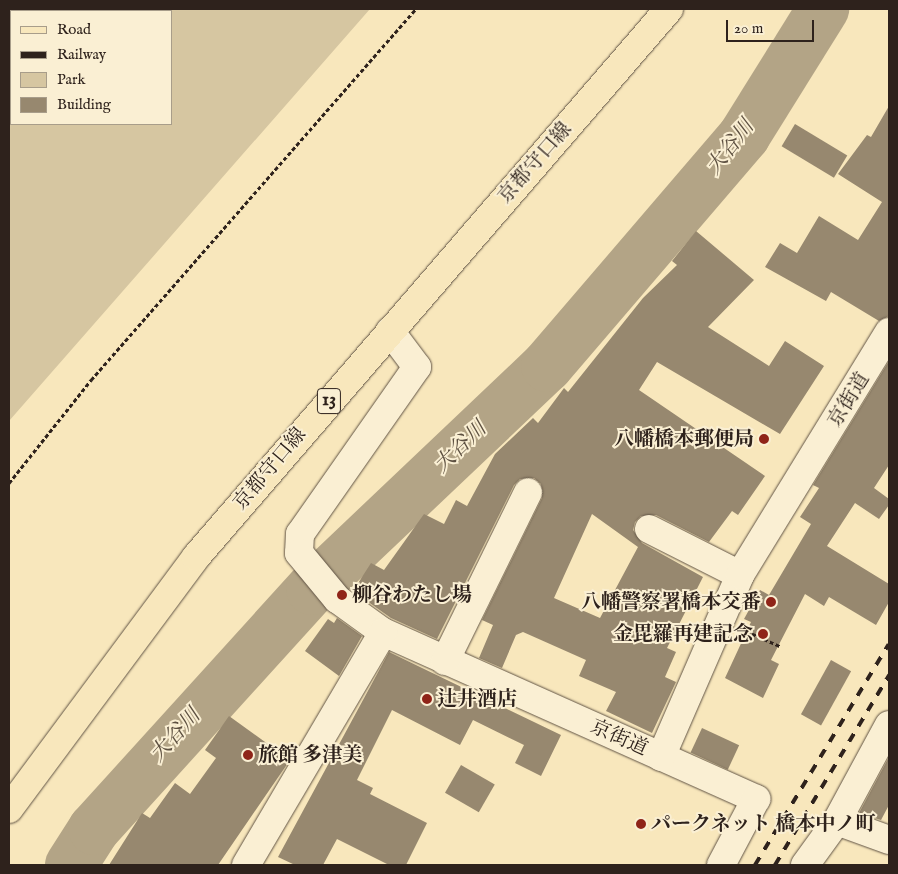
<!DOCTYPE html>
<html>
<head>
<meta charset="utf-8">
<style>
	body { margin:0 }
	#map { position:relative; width:898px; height:874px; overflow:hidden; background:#f8e7bc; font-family:"IM FELL English","Noto Serif JP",serif }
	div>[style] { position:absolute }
	.green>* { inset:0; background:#d6c6a1 }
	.river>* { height:52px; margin:-26px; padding:0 26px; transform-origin:26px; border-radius:26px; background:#b3a486 }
	.building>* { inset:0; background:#97886f; transform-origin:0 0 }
	.path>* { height:3px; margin-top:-1.5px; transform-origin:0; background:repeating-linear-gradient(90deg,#2e221c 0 4px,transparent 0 6.5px) }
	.roads { filter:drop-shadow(0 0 1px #605344) drop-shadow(0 0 1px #605344) }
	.minor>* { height:28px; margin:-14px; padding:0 14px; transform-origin:14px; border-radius:14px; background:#faefd3 }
	.major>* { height:28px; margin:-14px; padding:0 14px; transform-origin:14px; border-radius:14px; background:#f8e7bc }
	.rail>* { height:4px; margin-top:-2px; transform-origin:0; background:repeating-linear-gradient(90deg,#2e221c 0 9px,transparent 0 18px) }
	.dots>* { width:14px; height:14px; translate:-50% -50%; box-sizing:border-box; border:2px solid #faefd3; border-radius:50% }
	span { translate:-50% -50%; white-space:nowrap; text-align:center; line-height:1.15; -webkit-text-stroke:4px #faefd3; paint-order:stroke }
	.shield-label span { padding:1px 4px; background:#faefd3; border:1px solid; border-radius:4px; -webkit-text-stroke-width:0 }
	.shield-label { font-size:19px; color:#2e221c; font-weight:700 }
	.street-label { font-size:20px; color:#2e221c }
	.poi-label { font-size:20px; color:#2e221c; font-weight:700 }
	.right { translate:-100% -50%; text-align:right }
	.left { translate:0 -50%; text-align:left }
	.water-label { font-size:21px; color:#5d5041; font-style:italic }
	.frame { position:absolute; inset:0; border:10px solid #2e221c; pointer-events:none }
	.legend { position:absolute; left:10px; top:10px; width:162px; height:115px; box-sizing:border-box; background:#faefd3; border:1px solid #a89d8a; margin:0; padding:6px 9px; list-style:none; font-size:15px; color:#2e221c }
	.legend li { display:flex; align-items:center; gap:10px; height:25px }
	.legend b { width:25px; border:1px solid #a89d8a }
	.scale { position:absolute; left:726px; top:20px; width:88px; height:22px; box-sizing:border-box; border:2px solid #2e221c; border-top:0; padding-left:6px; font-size:15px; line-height:18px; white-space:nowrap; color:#2e221c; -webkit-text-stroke:4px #faefd3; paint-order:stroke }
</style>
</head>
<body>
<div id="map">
	<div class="green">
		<i style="clip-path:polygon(evenodd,9px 9px,370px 9px,9px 421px,9px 9px,11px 11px,171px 11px,171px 124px,11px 124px,11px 11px)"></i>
	</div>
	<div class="river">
		<i style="left:71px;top:865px;width:43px;rotate:-57.4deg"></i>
		<i style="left:94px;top:829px;width:324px;rotate:-47.8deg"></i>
		<i style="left:312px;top:589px;width:324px;rotate:-43.5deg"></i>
		<i style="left:547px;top:366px;width:303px;rotate:-49.4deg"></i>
		<i style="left:744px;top:136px;width:150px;rotate:-58.1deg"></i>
	</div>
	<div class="building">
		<i style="clip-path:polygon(889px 106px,889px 316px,879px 321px,831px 292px,826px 301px,765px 267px,780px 243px,797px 253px,819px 216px,858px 240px,882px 202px,838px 174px,867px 135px,871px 137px)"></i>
		<i style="left:795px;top:124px;width:61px;height:26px;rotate:31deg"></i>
		<i style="clip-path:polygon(evenodd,696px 231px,754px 280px,708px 327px,769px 366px,785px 341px,824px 366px,780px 434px,657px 362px,639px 390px,765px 476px,738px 515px,732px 511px,709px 542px,656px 515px,641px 516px,635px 522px,633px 530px,642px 543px,703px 577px,667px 648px,676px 652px,665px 677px,676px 682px,652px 733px,606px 711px,616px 692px,579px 676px,586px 660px,523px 632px,516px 635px,502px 668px,479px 658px,493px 625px,482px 620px,542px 498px,541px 484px,534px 478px,520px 479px,514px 485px,437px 639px,391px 618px,353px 591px,371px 563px,384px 570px,424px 514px,444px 524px,456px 500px,467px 506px,495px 454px,533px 418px,538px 423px,564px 388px,568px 392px,643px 298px,677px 265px,672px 261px,696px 231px,592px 514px,638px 547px,600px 618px,554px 598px,592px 514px)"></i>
		<i style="clip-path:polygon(889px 361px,889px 465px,874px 488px,889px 499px,889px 505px,879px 519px,855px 503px,827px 546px,889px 584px,889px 602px,876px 625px,829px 597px,824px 606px,805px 594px,771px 660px,779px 664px,763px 698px,725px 678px,751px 622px,744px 619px,760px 590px,769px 595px,811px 524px,800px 517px,819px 488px,813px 485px)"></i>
		<i style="clip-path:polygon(337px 618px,362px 636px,339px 676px,305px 651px,328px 619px,334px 623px)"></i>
		<i style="clip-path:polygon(389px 652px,561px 735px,541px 776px,515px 763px,524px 745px,473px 720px,460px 745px,392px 710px,357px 780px,373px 788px,370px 794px,427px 823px,406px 865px,389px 865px,337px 839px,323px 865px,295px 865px,278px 857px)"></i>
		<i style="left:831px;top:660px;width:23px;height:62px;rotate:29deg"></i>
		<i style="clip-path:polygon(229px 716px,290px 760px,218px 865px,109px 865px,142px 813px,150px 818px,175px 783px,190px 794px,216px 758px,205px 750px)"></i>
		<i style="left:702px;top:728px;width:41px;height:27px;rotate:25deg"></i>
		<i style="clip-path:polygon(889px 757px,889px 805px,881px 820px,859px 813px)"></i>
		<i style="left:461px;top:765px;width:39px;height:32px;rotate:30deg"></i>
	</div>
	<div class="path">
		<i style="left:9px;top:483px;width:132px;rotate:-51.5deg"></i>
		<i style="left:91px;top:380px;width:493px;rotate:-48.8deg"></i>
		<i style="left:746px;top:631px;width:37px;rotate:24deg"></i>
	</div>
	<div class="roads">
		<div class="minor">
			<i style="left:390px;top:331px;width:45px;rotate:53.1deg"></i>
			<i style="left:417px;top:367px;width:204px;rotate:125deg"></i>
			<i style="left:300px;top:534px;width:19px;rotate:93deg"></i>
			<i style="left:299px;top:553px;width:60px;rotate:50.4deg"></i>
			<i style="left:337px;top:599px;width:57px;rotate:35.7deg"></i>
			<i style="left:383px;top:632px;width:409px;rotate:24.1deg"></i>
			<i style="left:756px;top:799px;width:75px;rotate:117.9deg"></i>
			<i style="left:649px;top:529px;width:102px;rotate:26.8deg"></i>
			<i style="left:445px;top:661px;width:188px;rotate:-63.8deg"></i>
			<i style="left:661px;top:757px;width:198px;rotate:-66.5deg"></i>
			<i style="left:740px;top:575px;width:285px;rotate:-58.5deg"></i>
			<i style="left:837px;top:821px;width:109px;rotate:-61.6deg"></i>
			<i style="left:246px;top:865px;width:270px;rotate:-59.5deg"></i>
			<i style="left:805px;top:865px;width:54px;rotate:-54deg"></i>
			<i style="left:837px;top:821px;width:55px;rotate:20.1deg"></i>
		</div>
		<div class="major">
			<i style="left:9px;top:809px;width:314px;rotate:-53.4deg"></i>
			<i style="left:196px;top:557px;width:724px;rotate:-49.2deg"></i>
		</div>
	</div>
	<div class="rail">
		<i style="left:755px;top:865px;width:258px;rotate:-58.8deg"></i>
		<i style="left:775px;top:865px;width:222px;rotate:-59deg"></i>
	</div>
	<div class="dots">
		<i style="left:764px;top:439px;background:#8f2418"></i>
		<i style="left:342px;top:595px;background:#8f2418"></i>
		<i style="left:771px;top:602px;background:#8f2418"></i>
		<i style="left:763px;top:634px;background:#8f2418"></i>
		<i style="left:427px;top:699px;background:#8f2418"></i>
		<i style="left:248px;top:755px;background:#8f2418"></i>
		<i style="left:641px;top:824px;background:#8f2418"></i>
	</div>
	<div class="shield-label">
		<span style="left:329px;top:401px">13</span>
	</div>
	<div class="street-label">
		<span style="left:535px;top:163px;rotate:-49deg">京都守口線</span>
		<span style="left:849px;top:400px;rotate:-58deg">京街道</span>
		<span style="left:270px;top:469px;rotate:-50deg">京都守口線</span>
		<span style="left:619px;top:738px;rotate:24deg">京街道</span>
	</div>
	<div class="poi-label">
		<span class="right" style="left:754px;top:439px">八幡橋本郵便局</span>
		<span class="left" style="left:352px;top:595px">柳谷わたし場</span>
		<span class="right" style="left:761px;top:602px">八幡警察署橋本交番</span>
		<span class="right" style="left:753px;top:634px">金毘羅再建記念</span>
		<span class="left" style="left:437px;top:699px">辻井酒店</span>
		<span class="left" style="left:258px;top:755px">旅館 多津美</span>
		<span class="left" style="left:651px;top:824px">パークネット 橋本中ノ町</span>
	</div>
	<div class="water-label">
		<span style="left:731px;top:148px;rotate:-52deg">大谷川</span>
		<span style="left:461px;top:448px;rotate:-44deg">大谷川</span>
		<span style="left:176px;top:736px;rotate:-48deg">大谷川</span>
	</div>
	<div class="frame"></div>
	<ul class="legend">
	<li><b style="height:6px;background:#f8e7bc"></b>Road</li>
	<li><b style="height:6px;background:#2e221c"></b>Railway</li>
	<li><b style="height:14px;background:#d6c6a1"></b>Park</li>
	<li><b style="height:14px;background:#97886f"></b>Building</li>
	</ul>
	<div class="scale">20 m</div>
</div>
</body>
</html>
